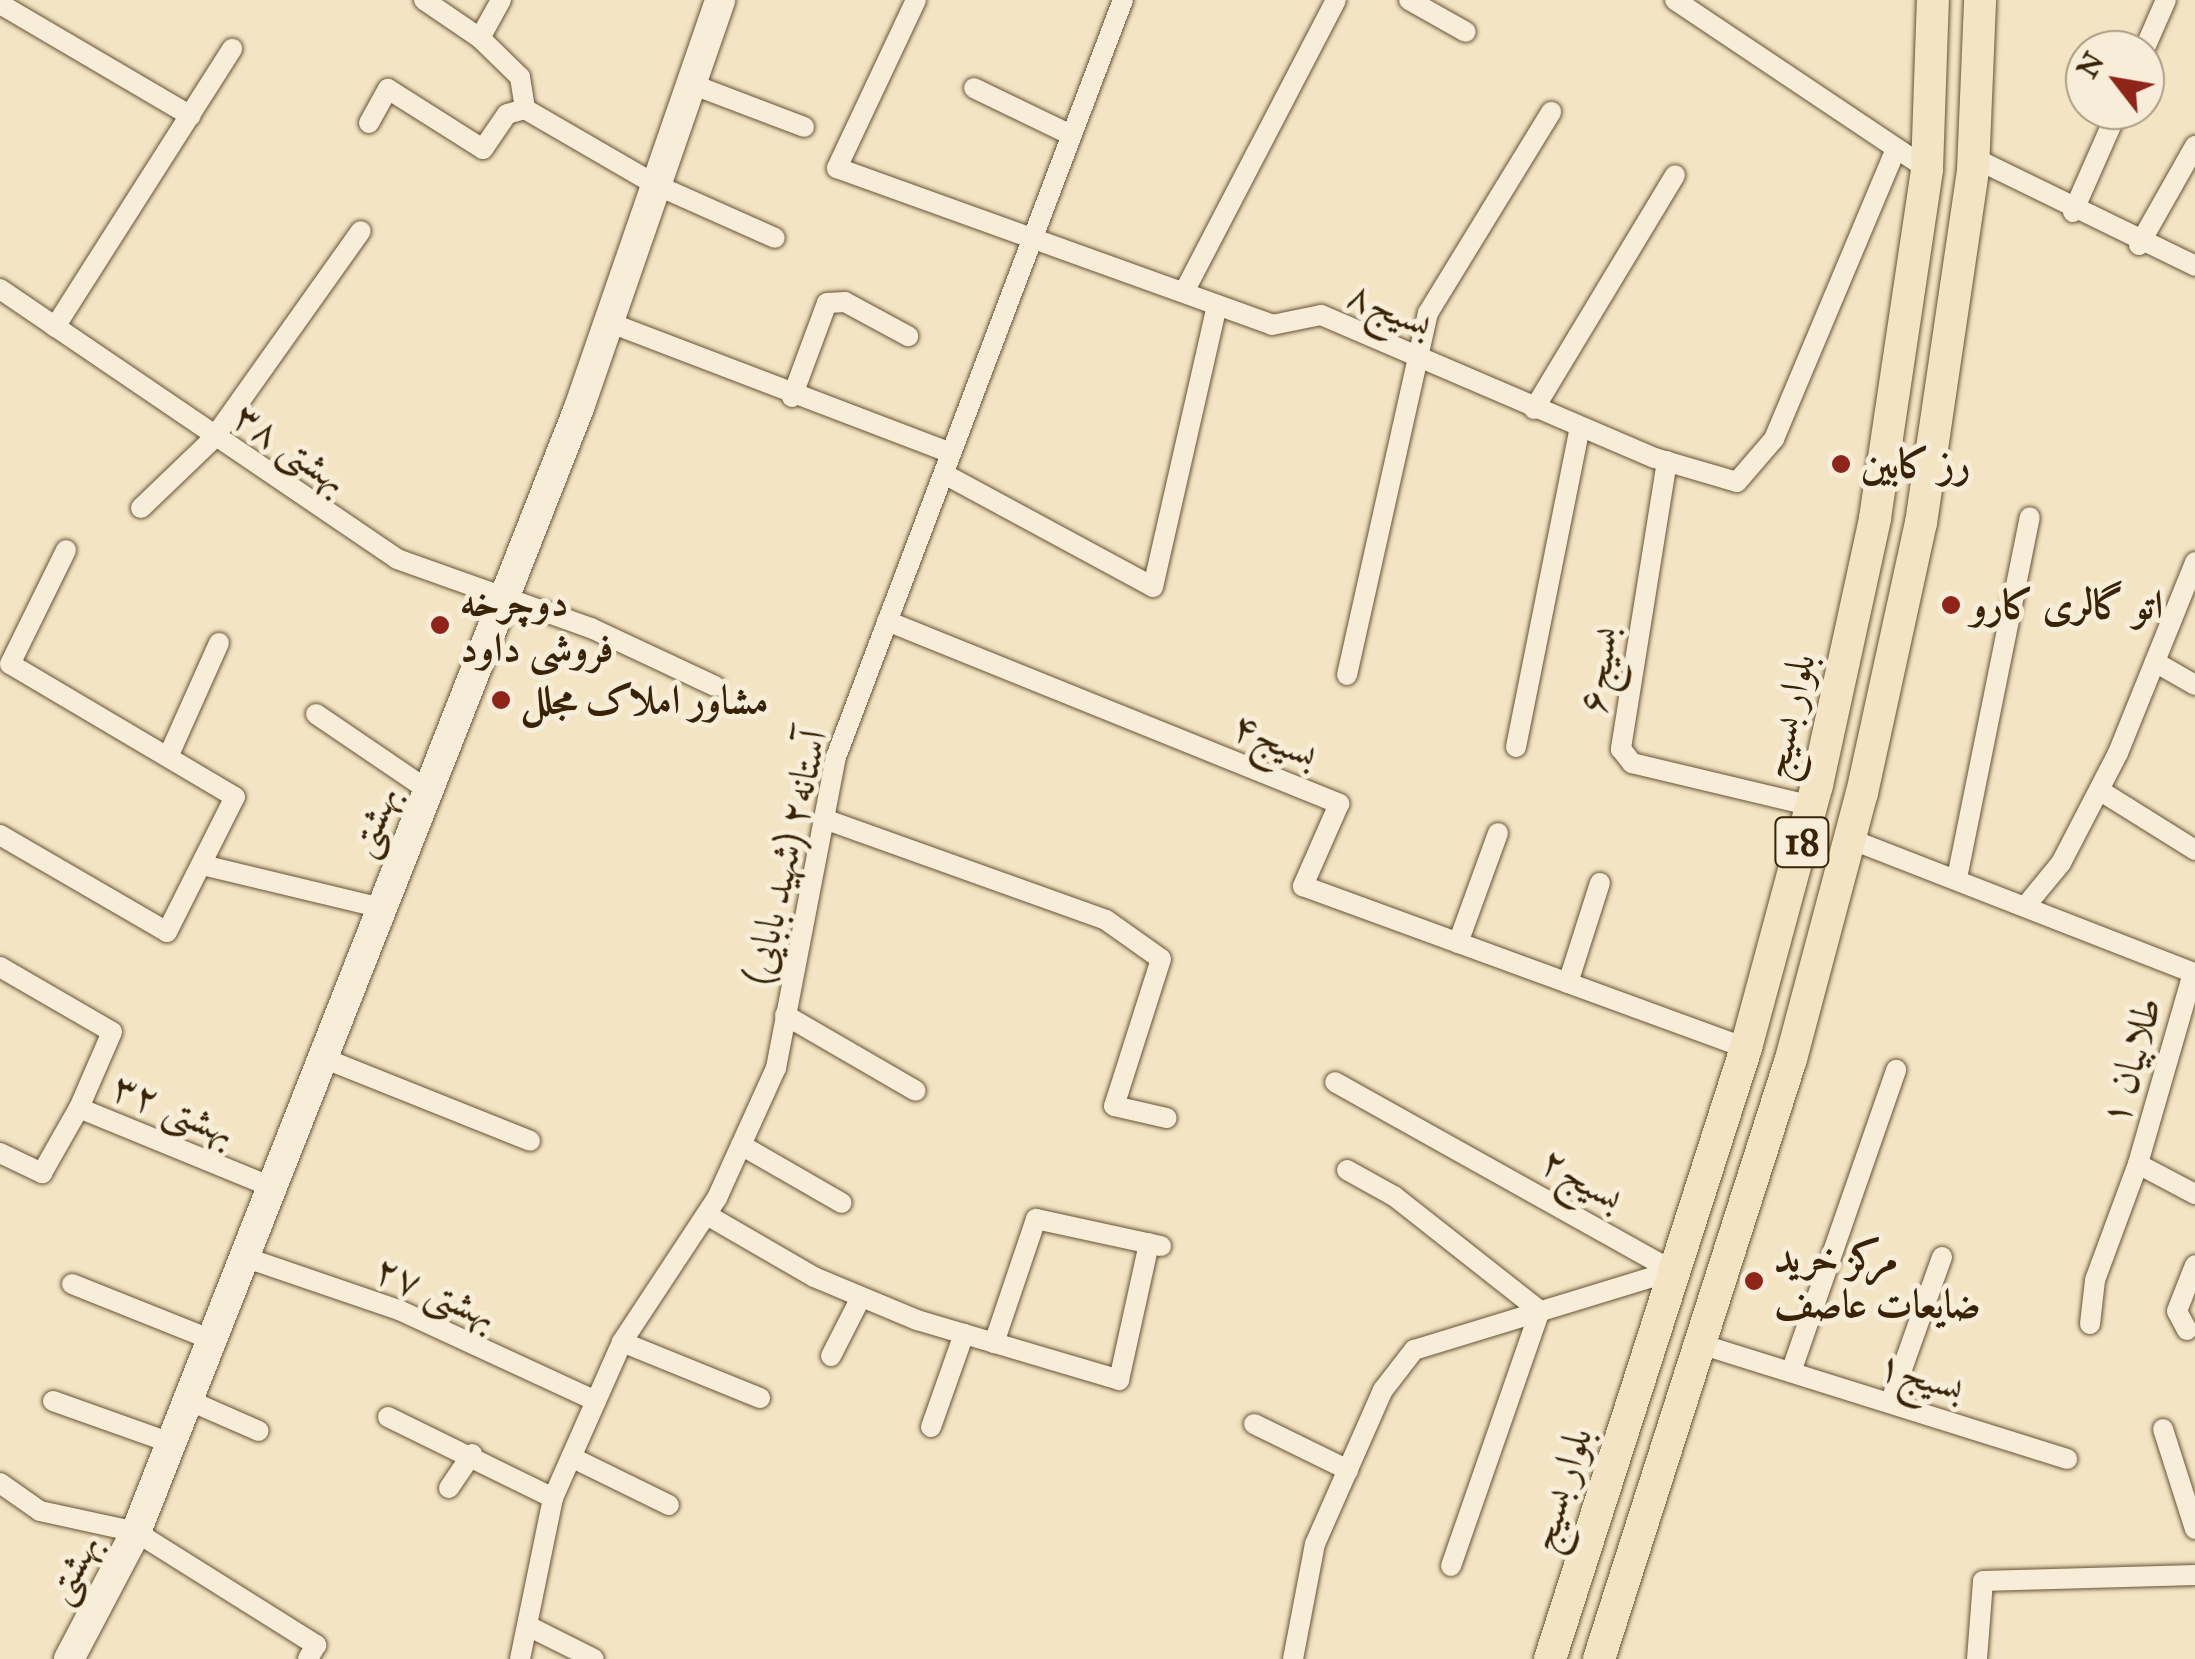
<!DOCTYPE html>
<html>
<head>
<meta charset="utf-8">
<style>
	body { margin:0 }
	#map { position:relative; width:2195px; height:1659px; overflow:hidden; background:#f3e4c3; font-family:"IM FELL Great Primer",Amiri,serif }
	div>[style] { position:absolute }
	.roads { filter:drop-shadow(0 0 2px #675336) drop-shadow(0 0 2px #675336) }
	.minor>* { height:20px; margin:-10px; padding:0 10px; transform-origin:10px; border-radius:10px; background:#f7edd8 }
	.secondary>* { height:30px; margin:-15px; padding:0 15px; transform-origin:15px; border-radius:15px; background:#f7edd8 }
	.primary>* { height:32px; margin:-16px; padding:0 16px; transform-origin:16px; border-radius:16px; background:#f3e4c3 }
	.dots>* { width:28px; height:28px; translate:-50% -50%; box-sizing:border-box; border:5px solid #f7edd8; border-radius:50% }
	span { translate:-50% -50%; white-space:nowrap; text-align:center; line-height:1.15; -webkit-text-stroke:10px #f7edd8; paint-order:stroke }
	.shield-label span { padding:2px 8px; background:#f7edd8; border:2px solid; border-radius:8px; -webkit-text-stroke-width:0 }
	.shield-label { font-size:38px; color:#382307; font-weight:700 }
	.street-label { font-size:40px; color:#382307 }
	.poi-label { font-size:40px; color:#382307; font-weight:700 }
	.left { translate:0 -50%; text-align:left }
	.north { position:absolute; left:2065px; top:30px; width:100px; height:100px; box-sizing:border-box; background:#f7edd8; border:2px solid #ab9c84; border-radius:50%; rotate:301deg; font-size:28px; font-weight:700; line-height:40px; text-align:center; color:#382307 }
	.north::after { content:''; display:block; margin:auto; width:35px; height:45px; background:#8f2418; clip-path:polygon(50% 0,100% 100%,50% 72%,0 100%) }
</style>
</head>
<body>
<div id="map">
	<div class="roads">
		<div class="minor">
			<i style="left:424px;top:0;width:68px;rotate:34.2deg"></i>
			<i style="left:501px;top:0;width:43px;rotate:118.9deg"></i>
			<i style="left:480px;top:38px;width:56px;rotate:44.3deg"></i>
			<i style="left:520px;top:77px;width:32px;rotate:81deg"></i>
			<i style="left:525px;top:109px;width:151px;rotate:30.1deg"></i>
			<i style="left:656px;top:185px;width:130px;rotate:24deg"></i>
			<i style="left:916px;top:0;width:186px;rotate:115.2deg"></i>
			<i style="left:837px;top:168px;width:462px;rotate:19.8deg"></i>
			<i style="left:1272px;top:325px;width:50px;rotate:-11.5deg"></i>
			<i style="left:1321px;top:315px;width:363px;rotate:23.2deg"></i>
			<i style="left:1655px;top:458px;width:85px;rotate:16.3deg"></i>
			<i style="left:1737px;top:482px;width:57px;rotate:-49.3deg"></i>
			<i style="left:1774px;top:439px;width:315px;rotate:-67.2deg"></i>
			<i style="left:1409px;top:0;width:65px;rotate:29.3deg"></i>
			<i style="left:1675px;top:0;width:303px;rotate:33.8deg"></i>
			<i style="left:0;top:4px;width:221px;rotate:30.4deg"></i>
			<i style="left:2144px;top:50px;width:55px;rotate:-66.3deg"></i>
			<i style="left:691px;top:84px;width:121px;rotate:20.8deg"></i>
			<i style="left:974px;top:88px;width:103px;rotate:25.8deg"></i>
			<i style="left:369px;top:123px;width:39px;rotate:-61deg"></i>
			<i style="left:388px;top:89px;width:112px;rotate:32.3deg"></i>
			<i style="left:483px;top:149px;width:42px;rotate:-55.6deg"></i>
			<i style="left:507px;top:114px;width:19px;rotate:-16deg"></i>
			<i style="left:1974px;top:158px;width:246px;rotate:26deg"></i>
			<i style="left:2073px;top:212px;width:111px;rotate:-66.2deg"></i>
			<i style="left:2139px;top:245px;width:114px;rotate:-60.5deg"></i>
			<i style="left:0;top:289px;width:480px;rotate:34.2deg"></i>
			<i style="left:397px;top:559px;width:206px;rotate:19.6deg"></i>
			<i style="left:591px;top:628px;width:137px;rotate:25.1deg"></i>
			<i style="left:1184px;top:292px;width:329px;rotate:-62.5deg"></i>
			<i style="left:608px;top:322px;width:364px;rotate:20.9deg"></i>
			<i style="left:55px;top:327px;width:330px;rotate:-57.5deg"></i>
			<i style="left:792px;top:397px;width:100px;rotate:-69.6deg"></i>
			<i style="left:827px;top:303px;width:18px;rotate:-3deg"></i>
			<i style="left:845px;top:302px;width:72px;rotate:28.4deg"></i>
			<i style="left:1534px;top:409px;width:273px;rotate:-58.9deg"></i>
			<i style="left:1667px;top:461px;width:292px;rotate:99.1deg"></i>
			<i style="left:1621px;top:749px;width:18px;rotate:52deg"></i>
			<i style="left:1632px;top:763px;width:185px;rotate:13.4deg"></i>
			<i style="left:946px;top:475px;width:235px;rotate:28.4deg"></i>
			<i style="left:1153px;top:587px;width:289px;rotate:-77.2deg"></i>
			<i style="left:141px;top:508px;width:100px;rotate:-43.8deg"></i>
			<i style="left:213px;top:439px;width:255px;rotate:-54.6deg"></i>
			<i style="left:887px;top:621px;width:488px;rotate:22deg"></i>
			<i style="left:1339px;top:804px;width:90px;rotate:113.7deg"></i>
			<i style="left:1303px;top:886px;width:472px;rotate:20.1deg"></i>
			<i style="left:2155px;top:662px;width:46px;rotate:29.9deg"></i>
			<i style="left:1347px;top:675px;width:371px;rotate:-77.4deg"></i>
			<i style="left:1428px;top:313px;width:236px;rotate:-58.5deg"></i>
			<i style="left:316px;top:714px;width:135px;rotate:34.2deg"></i>
			<i style="left:1516px;top:747px;width:326px;rotate:-78.7deg"></i>
			<i style="left:168px;top:757px;width:125px;rotate:-65.9deg"></i>
			<i style="left:2099px;top:790px;width:113px;rotate:32deg"></i>
			<i style="left:827px;top:820px;width:296px;rotate:19.7deg"></i>
			<i style="left:1106px;top:920px;width:67px;rotate:35.3deg"></i>
			<i style="left:1161px;top:959px;width:154px;rotate:107.7deg"></i>
			<i style="left:1114px;top:1106px;width:54px;rotate:12.8deg"></i>
			<i style="left:0;top:835px;width:193px;rotate:30.1deg"></i>
			<i style="left:167px;top:932px;width:151px;rotate:-63.3deg"></i>
			<i style="left:235px;top:797px;width:261px;rotate:-149.4deg"></i>
			<i style="left:10px;top:664px;width:127px;rotate:-63.8deg"></i>
			<i style="left:1850px;top:839px;width:368px;rotate:21.3deg"></i>
			<i style="left:2193px;top:973px;width:199px;rotate:106.1deg"></i>
			<i style="left:2138px;top:1164px;width:64px;rotate:27.8deg"></i>
			<i style="left:207px;top:866px;width:180px;rotate:13.5deg"></i>
			<i style="left:1957px;top:878px;width:368px;rotate:-78.6deg"></i>
			<i style="left:2028px;top:903px;width:52px;rotate:-50.5deg"></i>
			<i style="left:2061px;top:863px;width:124px;rotate:-62.6deg"></i>
			<i style="left:2118px;top:753px;width:206px;rotate:-68deg"></i>
			<i style="left:1458px;top:943px;width:117px;rotate:-70deg"></i>
			<i style="left:0;top:967px;width:129px;rotate:30.1deg"></i>
			<i style="left:112px;top:1032px;width:83px;rotate:113.5deg"></i>
			<i style="left:79px;top:1108px;width:209px;rotate:22.3deg"></i>
			<i style="left:1568px;top:983px;width:105px;rotate:-72.3deg"></i>
			<i style="left:785px;top:1015px;width:151px;rotate:30.1deg"></i>
			<i style="left:323px;top:1058px;width:223px;rotate:21.8deg"></i>
			<i style="left:741px;top:1145px;width:116px;rotate:29.9deg"></i>
			<i style="left:0;top:1153px;width:47px;rotate:25.5deg"></i>
			<i style="left:42px;top:1173px;width:75px;rotate:-60.4deg"></i>
			<i style="left:1347px;top:1170px;width:54px;rotate:29deg"></i>
			<i style="left:1394px;top:1196px;width:186px;rotate:38.2deg"></i>
			<i style="left:707px;top:1215px;width:124px;rotate:30.1deg"></i>
			<i style="left:814px;top:1277px;width:112px;rotate:22.7deg"></i>
			<i style="left:917px;top:1320px;width:211px;rotate:16.5deg"></i>
			<i style="left:1119px;top:1380px;width:140px;rotate:-77.6deg"></i>
			<i style="left:244px;top:1257px;width:164px;rotate:18.9deg"></i>
			<i style="left:399px;top:1310px;width:217px;rotate:24.8deg"></i>
			<i style="left:72px;top:1284px;width:151px;rotate:21.8deg"></i>
			<i style="left:2090px;top:1324px;width:44px;rotate:-83.5deg"></i>
			<i style="left:2095px;top:1280px;width:124px;rotate:-69.7deg"></i>
			<i style="left:2187px;top:1330px;width:21px;rotate:-118deg"></i>
			<i style="left:2177px;top:1311px;width:49px;rotate:-68.6deg"></i>
			<i style="left:622px;top:1342px;width:149px;rotate:22.1deg"></i>
			<i style="left:994px;top:1343px;width:131px;rotate:-71.3deg"></i>
			<i style="left:1036px;top:1219px;width:128px;rotate:12.2deg"></i>
			<i style="left:1697px;top:1343px;width:388px;rotate:17.4deg"></i>
			<i style="left:831px;top:1356px;width:66px;rotate:-63deg"></i>
			<i style="left:1791px;top:1372px;width:320px;rotate:-70.8deg"></i>
			<i style="left:188px;top:1400px;width:77px;rotate:23.6deg"></i>
			<i style="left:53px;top:1401px;width:125px;rotate:19.6deg"></i>
			<i style="left:1890px;top:1403px;width:155px;rotate:-70.4deg"></i>
			<i style="left:388px;top:1417px;width:184px;rotate:26.1deg"></i>
			<i style="left:1254px;top:1424px;width:105px;rotate:26.1deg"></i>
			<i style="left:931px;top:1427px;width:99px;rotate:-70.5deg"></i>
			<i style="left:2163px;top:1429px;width:105px;rotate:72.3deg"></i>
			<i style="left:571px;top:1457px;width:109px;rotate:26.1deg"></i>
			<i style="left:0;top:1483px;width:49px;rotate:35deg"></i>
			<i style="left:40px;top:1511px;width:98px;rotate:12.3deg"></i>
			<i style="left:136px;top:1532px;width:213px;rotate:32.1deg"></i>
			<i style="left:316px;top:1645px;width:16px;rotate:120deg"></i>
			<i style="left:449px;top:1488px;width:41px;rotate:-55.9deg"></i>
			<i style="left:1451px;top:1566px;width:270px;rotate:-70.8deg"></i>
			<i style="left:532px;top:1628px;width:69px;rotate:26.6deg"></i>
			<i style="left:520px;top:1659px;width:164px;rotate:-78.4deg"></i>
			<i style="left:553px;top:1498px;width:171px;rotate:-66.1deg"></i>
			<i style="left:622px;top:1342px;width:173px;rotate:-56.6deg"></i>
			<i style="left:717px;top:1198px;width:143px;rotate:-65.6deg"></i>
			<i style="left:776px;top:1068px;width:317px;rotate:-79.1deg"></i>
			<i style="left:836px;top:757px;width:810px;rotate:-69.24deg"></i>
			<i style="left:1293px;top:1659px;width:117px;rotate:-79.2deg"></i>
			<i style="left:1315px;top:1544px;width:168px;rotate:-66.2deg"></i>
			<i style="left:1383px;top:1390px;width:51px;rotate:-52.2deg"></i>
			<i style="left:1414px;top:1350px;width:271px;rotate:-17deg"></i>
			<i style="left:1673px;top:1271px;width:387px;rotate:-150.8deg"></i>
			<i style="left:1977px;top:1659px;width:78px;rotate:-85.6deg"></i>
			<i style="left:1983px;top:1581px;width:212px;rotate:-1.6deg"></i>
		</div>
		<div class="secondary">
			<i style="left:69px;top:1659px;width:144px;rotate:-62.2deg"></i>
			<i style="left:136px;top:1532px;width:1208px;rotate:-68.49deg"></i>
			<i style="left:579px;top:408px;width:432px;rotate:-70.9deg"></i>
		</div>
		<div class="primary">
			<i style="left:1550px;top:1659px;width:642px;rotate:-72.21deg"></i>
			<i style="left:1746px;top:1048px;width:272px;rotate:-74.9deg"></i>
			<i style="left:1817px;top:785px;width:273px;rotate:-77.7deg"></i>
			<i style="left:1875px;top:518px;width:353px;rotate:-81.5deg"></i>
			<i style="left:1927px;top:169px;width:169px;rotate:-88deg"></i>
			<i style="left:1599px;top:1659px;width:630px;rotate:-72.26deg"></i>
			<i style="left:1791px;top:1059px;width:275px;rotate:-75.1deg"></i>
			<i style="left:1862px;top:793px;width:276px;rotate:-77.7deg"></i>
			<i style="left:1921px;top:523px;width:357px;rotate:-81.6deg"></i>
			<i style="left:1973px;top:170px;width:170px;rotate:-87.6deg"></i>
		</div>
	</div>
	<div class="dots">
		<i style="left:1841px;top:464px;background:#8f2418"></i>
		<i style="left:1951px;top:605px;background:#8f2418"></i>
		<i style="left:440px;top:625px;background:#8f2418"></i>
		<i style="left:501px;top:700px;background:#8f2418"></i>
		<i style="left:1754px;top:1281px;background:#8f2418"></i>
	</div>
	<div class="shield-label">
		<span style="left:1802px;top:842px">18</span>
	</div>
	<div class="street-label">
		<span style="left:1390px;top:309px;rotate:23deg">بسیج۸</span>
		<span style="left:291px;top:448px;rotate:34deg">بهشتی ۳۸</span>
		<span style="left:1598px;top:670px;rotate:-81deg">بسیج۶</span>
		<span style="left:1788px;top:716px;rotate:-77deg">بلوار بسیج</span>
		<span style="left:1275px;top:740px;rotate:22deg">بسیج۴</span>
		<span style="left:373px;top:821px;rotate:-68deg">بهشتی</span>
		<span style="left:785px;top:857px;rotate:-77deg">آستانه۲ (شهید بابایی)</span>
		<span style="left:2131px;top:1061px;rotate:-74deg">طلابیان ۱</span>
		<span style="left:174px;top:1109px;rotate:22deg">بهشتی ۳۲</span>
		<span style="left:1582px;top:1179px;rotate:30deg">بسیج۲</span>
		<span style="left:436px;top:1292px;rotate:23deg">بهشتی ۲۷</span>
		<span style="left:1921px;top:1376px;rotate:17deg">بسیج۱</span>
		<span style="left:1560px;top:1489px;rotate:-72deg">بلوار بسیج</span>
		<span style="left:72px;top:1568px;rotate:-62deg">بهشتی</span>
	</div>
	<div class="poi-label">
		<span class="left" style="left:1861px;top:464px">رز کابین</span>
		<span class="left" style="left:460px;top:625px">دوچرخه<br>فروشی داود</span>
		<span class="left" style="left:1971px;top:605px">اتو گالری کارو</span>
		<span class="left" style="left:521px;top:700px">مشاور املاک مجلل</span>
		<span class="left" style="left:1774px;top:1281px">مرکز خرید<br>ضایعات عاصف</span>
	</div>
	<div class="north">N</div>
</div>
</body>
</html>
